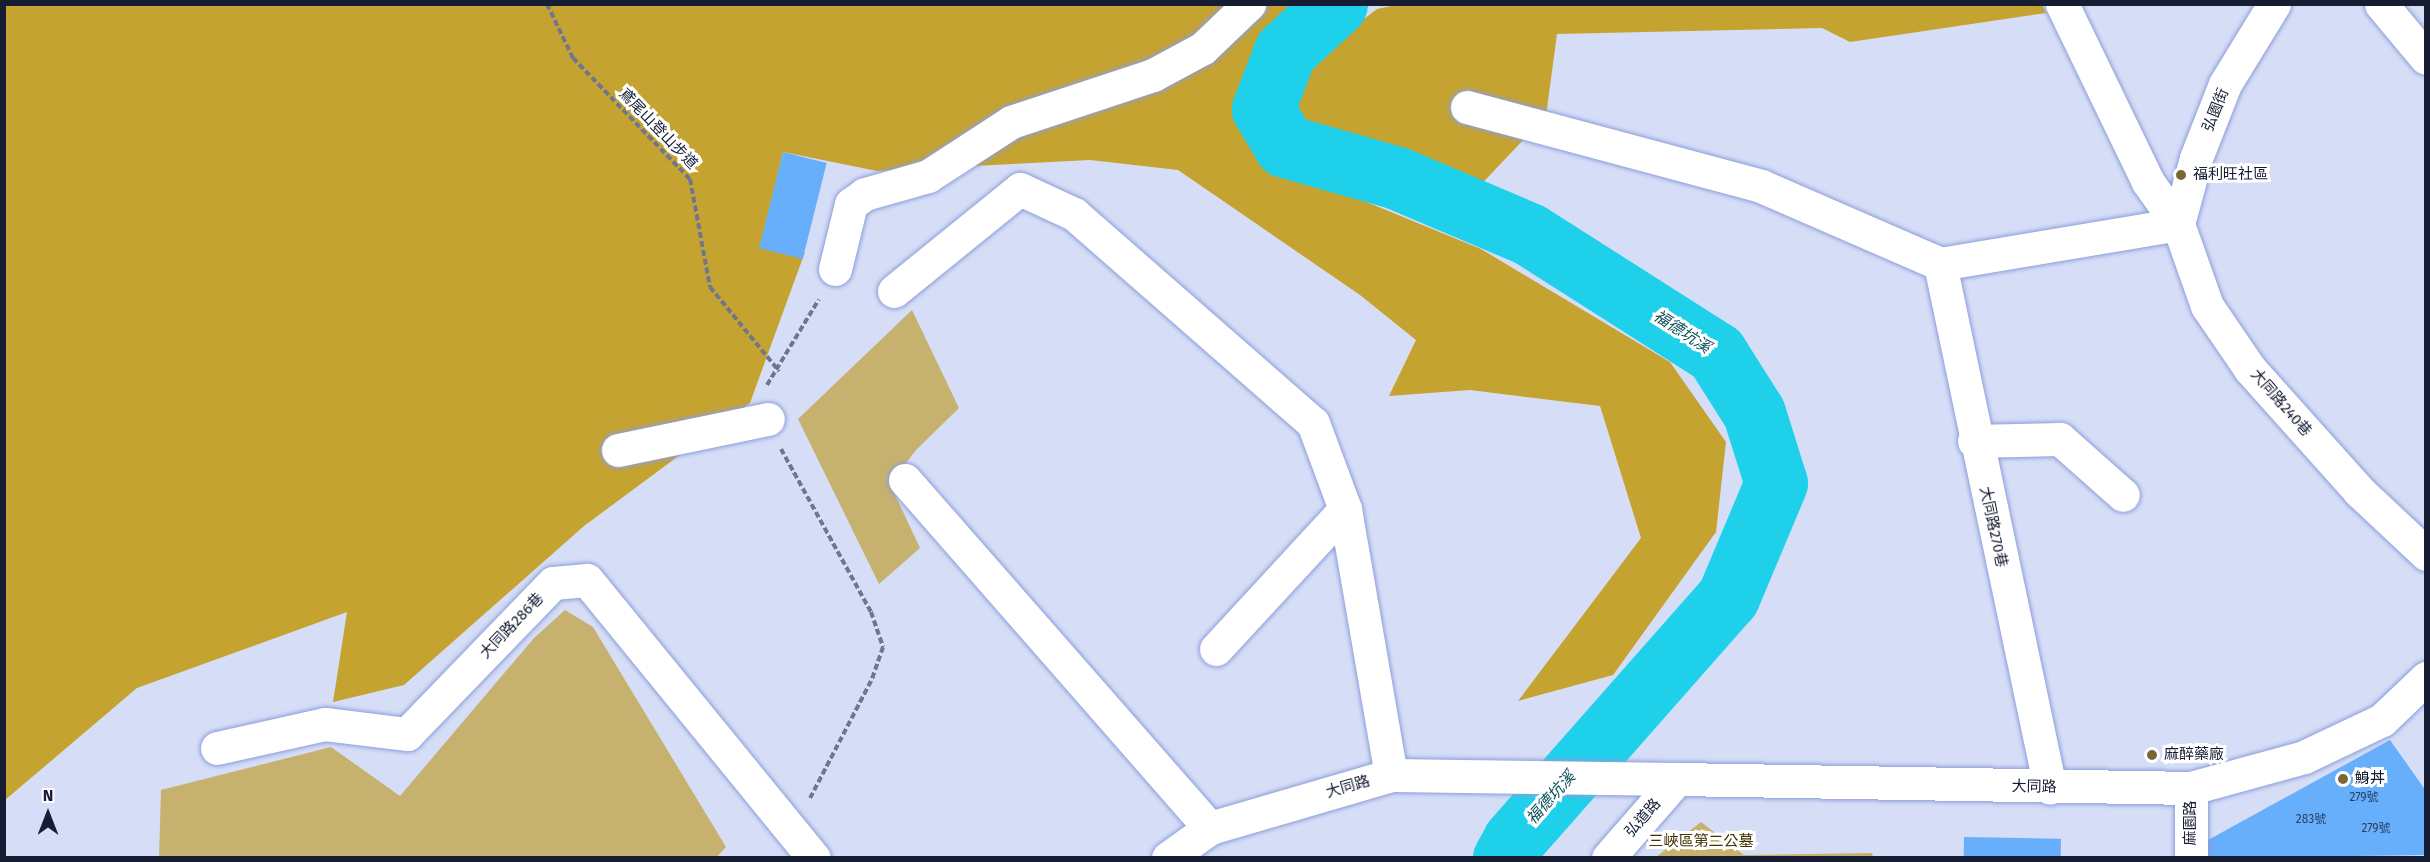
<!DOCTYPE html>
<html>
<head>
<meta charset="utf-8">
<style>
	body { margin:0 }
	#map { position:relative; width:2430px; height:862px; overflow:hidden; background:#d6def7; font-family:"Fira Sans","Noto Sans TC",sans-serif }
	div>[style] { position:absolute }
	.green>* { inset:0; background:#c7b16f }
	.forest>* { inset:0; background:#c5a330 }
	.river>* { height:63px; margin:-31.5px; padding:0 31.5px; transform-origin:31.5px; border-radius:31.5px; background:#1fd0eb }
	.building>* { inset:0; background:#67aefb; transform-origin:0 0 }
	.path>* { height:4px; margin-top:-2px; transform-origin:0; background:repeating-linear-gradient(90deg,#70768e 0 6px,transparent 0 9px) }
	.roads { filter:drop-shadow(0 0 2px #8d9eda) drop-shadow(0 0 2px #8d9eda) }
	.minor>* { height:33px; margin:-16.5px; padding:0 16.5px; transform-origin:16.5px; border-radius:16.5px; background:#fff }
	.tertiary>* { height:33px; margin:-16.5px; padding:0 16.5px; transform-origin:16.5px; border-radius:16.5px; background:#fff }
	.dots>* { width:16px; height:16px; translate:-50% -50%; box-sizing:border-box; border:3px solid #fff; border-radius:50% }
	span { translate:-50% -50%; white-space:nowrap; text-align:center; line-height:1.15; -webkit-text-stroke:6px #fff; paint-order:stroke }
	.number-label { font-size:12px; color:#2a4064 }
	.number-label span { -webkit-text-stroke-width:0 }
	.street-label { font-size:15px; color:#161c32 }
	.poi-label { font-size:15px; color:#161c32 }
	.left { translate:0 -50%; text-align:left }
	.park-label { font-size:15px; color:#413302 }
	.water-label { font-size:16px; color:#074e59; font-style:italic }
	.frame { position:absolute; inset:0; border:6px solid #161c32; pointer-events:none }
	.north { position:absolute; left:18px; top:784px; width:60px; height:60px; -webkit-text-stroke:4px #fff; paint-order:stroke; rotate:0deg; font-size:16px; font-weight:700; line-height:24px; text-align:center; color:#161c32 }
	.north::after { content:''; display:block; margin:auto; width:21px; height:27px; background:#161c32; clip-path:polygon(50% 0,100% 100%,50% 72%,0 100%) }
</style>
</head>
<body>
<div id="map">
	<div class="green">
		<i style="clip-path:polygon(912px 310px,959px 408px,916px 450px,890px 484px,920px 548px,879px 584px,798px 419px)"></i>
		<i style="clip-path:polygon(565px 610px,593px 627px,726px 847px,716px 858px,159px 858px,161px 790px,331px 747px,400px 796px,534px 638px)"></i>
		<i style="clip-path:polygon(1701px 822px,1744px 855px,1872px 853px,1873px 857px,1656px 857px)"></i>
	</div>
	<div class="forest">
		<i style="clip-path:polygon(2042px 4px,2046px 13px,1850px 42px,1822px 28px,1557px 34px,1546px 116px,1472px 194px,1397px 155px,1312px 136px,1292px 102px,1308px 62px,1377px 9px,1396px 5px)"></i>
		<i style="clip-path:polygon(5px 5px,1303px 5px,1263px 40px,1232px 114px,1274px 164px,1481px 249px,1670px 362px,1726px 442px,1716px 532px,1613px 675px,1518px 701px,1641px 538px,1600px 406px,1470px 390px,1389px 396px,1416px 340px,1360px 295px,1178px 170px,1090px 160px,877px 171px,783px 152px,760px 248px,805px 252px,750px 403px,584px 526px,404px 685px,333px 702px,347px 612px,137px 688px,5px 800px)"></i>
	</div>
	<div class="river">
		<i style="left:1336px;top:4px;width:69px;rotate:137.3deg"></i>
		<i style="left:1285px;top:51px;width:62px;rotate:110.8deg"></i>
		<i style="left:1263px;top:109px;width:43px;rotate:59.3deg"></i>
		<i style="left:1285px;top:146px;width:116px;rotate:15.9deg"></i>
		<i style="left:1397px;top:178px;width:143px;rotate:23deg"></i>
		<i style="left:1529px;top:234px;width:222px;rotate:32.5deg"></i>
		<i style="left:1716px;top:353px;width:71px;rotate:57.7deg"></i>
		<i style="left:1754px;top:413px;width:73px;rotate:72.6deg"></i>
		<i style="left:1776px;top:483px;width:124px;rotate:112.8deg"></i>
		<i style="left:1728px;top:597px;width:324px;rotate:131.4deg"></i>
		<i style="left:1514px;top:840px;width:21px;rotate:119deg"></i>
	</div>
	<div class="building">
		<i style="left:783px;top:152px;width:45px;height:99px;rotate:14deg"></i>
		<i style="clip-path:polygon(2390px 740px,2426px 791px,2426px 855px,2204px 858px,2199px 845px)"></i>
		<i style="left:1964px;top:837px;width:97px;height:21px;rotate:1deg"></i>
	</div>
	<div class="path">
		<i style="left:547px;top:4px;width:60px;rotate:64.3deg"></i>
		<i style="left:573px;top:58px;width:168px;rotate:46deg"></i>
		<i style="left:690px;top:179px;width:110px;rotate:79.5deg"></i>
		<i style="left:710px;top:287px;width:109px;rotate:50.6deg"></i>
		<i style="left:767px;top:385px;width:100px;rotate:-58.8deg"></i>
		<i style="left:781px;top:449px;width:186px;rotate:61.1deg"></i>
		<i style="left:871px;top:612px;width:37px;rotate:71deg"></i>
		<i style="left:883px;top:647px;width:36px;rotate:109deg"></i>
		<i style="left:871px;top:681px;width:132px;rotate:117.5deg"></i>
	</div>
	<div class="roads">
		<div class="minor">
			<i style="left:2062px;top:4px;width:198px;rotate:64.2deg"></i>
			<i style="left:2148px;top:182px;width:52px;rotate:54.5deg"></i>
			<i style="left:2178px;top:224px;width:87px;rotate:70.5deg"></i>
			<i style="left:2207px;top:306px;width:76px;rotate:55.7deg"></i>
			<i style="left:2250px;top:369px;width:164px;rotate:48.2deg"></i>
			<i style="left:2359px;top:491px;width:92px;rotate:43.2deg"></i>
			<i style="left:2381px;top:4px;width:70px;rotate:50.2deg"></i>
			<i style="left:1467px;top:107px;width:304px;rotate:15deg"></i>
			<i style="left:1761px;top:186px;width:195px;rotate:23.5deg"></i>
			<i style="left:1940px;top:264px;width:241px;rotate:-9.5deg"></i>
			<i style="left:2178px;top:224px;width:68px;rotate:-74.7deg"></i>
			<i style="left:2196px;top:158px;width:79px;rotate:-68.6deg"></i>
			<i style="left:2225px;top:84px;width:94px;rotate:-58.5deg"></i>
			<i style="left:1940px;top:264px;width:535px;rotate:78.14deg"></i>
			<i style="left:835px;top:269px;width:67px;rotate:-76.2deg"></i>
			<i style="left:851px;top:204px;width:17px;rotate:-36deg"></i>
			<i style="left:865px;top:194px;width:66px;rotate:-15.9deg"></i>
			<i style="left:928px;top:176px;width:99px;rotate:-33deg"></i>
			<i style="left:1011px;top:122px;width:150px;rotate:-18.3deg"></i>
			<i style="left:1153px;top:75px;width:57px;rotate:-28.4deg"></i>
			<i style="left:1203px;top:48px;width:64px;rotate:-43.7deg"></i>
			<i style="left:894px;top:291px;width:162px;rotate:-39deg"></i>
			<i style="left:1020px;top:189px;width:60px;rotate:24.8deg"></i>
			<i style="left:1074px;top:214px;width:317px;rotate:41.2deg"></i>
			<i style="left:1313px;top:423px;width:92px;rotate:69.6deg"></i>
			<i style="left:1345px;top:509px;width:270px;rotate:80.2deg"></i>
			<i style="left:1974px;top:441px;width:86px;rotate:-1.3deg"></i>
			<i style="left:2060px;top:439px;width:84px;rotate:41.6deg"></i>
			<i style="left:618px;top:450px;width:153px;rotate:-11.7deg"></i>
			<i style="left:905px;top:480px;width:463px;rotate:48.8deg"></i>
			<i style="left:1216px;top:649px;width:190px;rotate:-47.3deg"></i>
			<i style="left:217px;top:748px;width:111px;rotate:-12.5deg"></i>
			<i style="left:325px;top:724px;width:83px;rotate:7deg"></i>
			<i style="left:407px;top:734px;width:210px;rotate:-46deg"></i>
			<i style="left:553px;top:583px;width:34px;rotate:-5deg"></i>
			<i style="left:587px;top:580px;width:359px;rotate:50.8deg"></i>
			<i style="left:1168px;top:858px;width:52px;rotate:-35.5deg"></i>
			<i style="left:1210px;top:828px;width:189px;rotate:-16.3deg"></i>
			<i style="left:1391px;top:775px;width:286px;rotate:0.8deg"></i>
		</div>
		<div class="tertiary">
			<i style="left:2191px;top:788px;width:70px;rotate:90deg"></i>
			<i style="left:1608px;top:858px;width:105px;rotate:-48.9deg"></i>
			<i style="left:1677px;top:779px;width:514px;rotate:1deg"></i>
			<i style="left:2191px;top:788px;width:117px;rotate:-15.3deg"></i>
			<i style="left:2304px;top:757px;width:86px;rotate:-25.4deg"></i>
			<i style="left:2382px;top:720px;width:61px;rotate:-43.7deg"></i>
		</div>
	</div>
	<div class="dots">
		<i style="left:2181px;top:175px;background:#796836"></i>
		<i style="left:2152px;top:755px;background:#796836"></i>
		<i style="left:2343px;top:779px;background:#796836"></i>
	</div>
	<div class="number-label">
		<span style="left:2364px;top:798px">279號</span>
		<span style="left:2311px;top:820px">283號</span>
		<span style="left:2376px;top:829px">279號</span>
	</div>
	<div class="street-label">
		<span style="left:2216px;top:110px;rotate:-68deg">弘園街</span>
		<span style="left:658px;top:129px;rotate:46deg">鳶尾山登山步道</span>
		<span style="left:2281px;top:403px;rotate:49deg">大同路240巷</span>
		<span style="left:1993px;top:527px;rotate:78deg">大同路270巷</span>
		<span style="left:512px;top:626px;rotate:-46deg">大同路286巷</span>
		<span style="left:1348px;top:787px;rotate:-16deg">大同路</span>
		<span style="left:2034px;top:787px;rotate:1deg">大同路</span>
		<span style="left:1643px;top:818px;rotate:-49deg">弘道路</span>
		<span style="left:2191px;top:823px;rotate:-90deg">麻園路</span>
	</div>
	<div class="poi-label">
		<span class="left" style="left:2193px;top:175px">福利旺社區</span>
		<span class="left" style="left:2164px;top:755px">麻醉藥廠</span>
		<span class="left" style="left:2355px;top:779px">鯓丼</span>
	</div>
	<div class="park-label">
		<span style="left:1701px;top:842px">三峽區第二公墓</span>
	</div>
	<div class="water-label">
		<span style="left:1682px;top:332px;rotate:33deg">福德坑溪</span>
		<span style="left:1551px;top:798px;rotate:-48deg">福德坑溪</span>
	</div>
	<div class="frame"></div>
	<div class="north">N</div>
</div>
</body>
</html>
